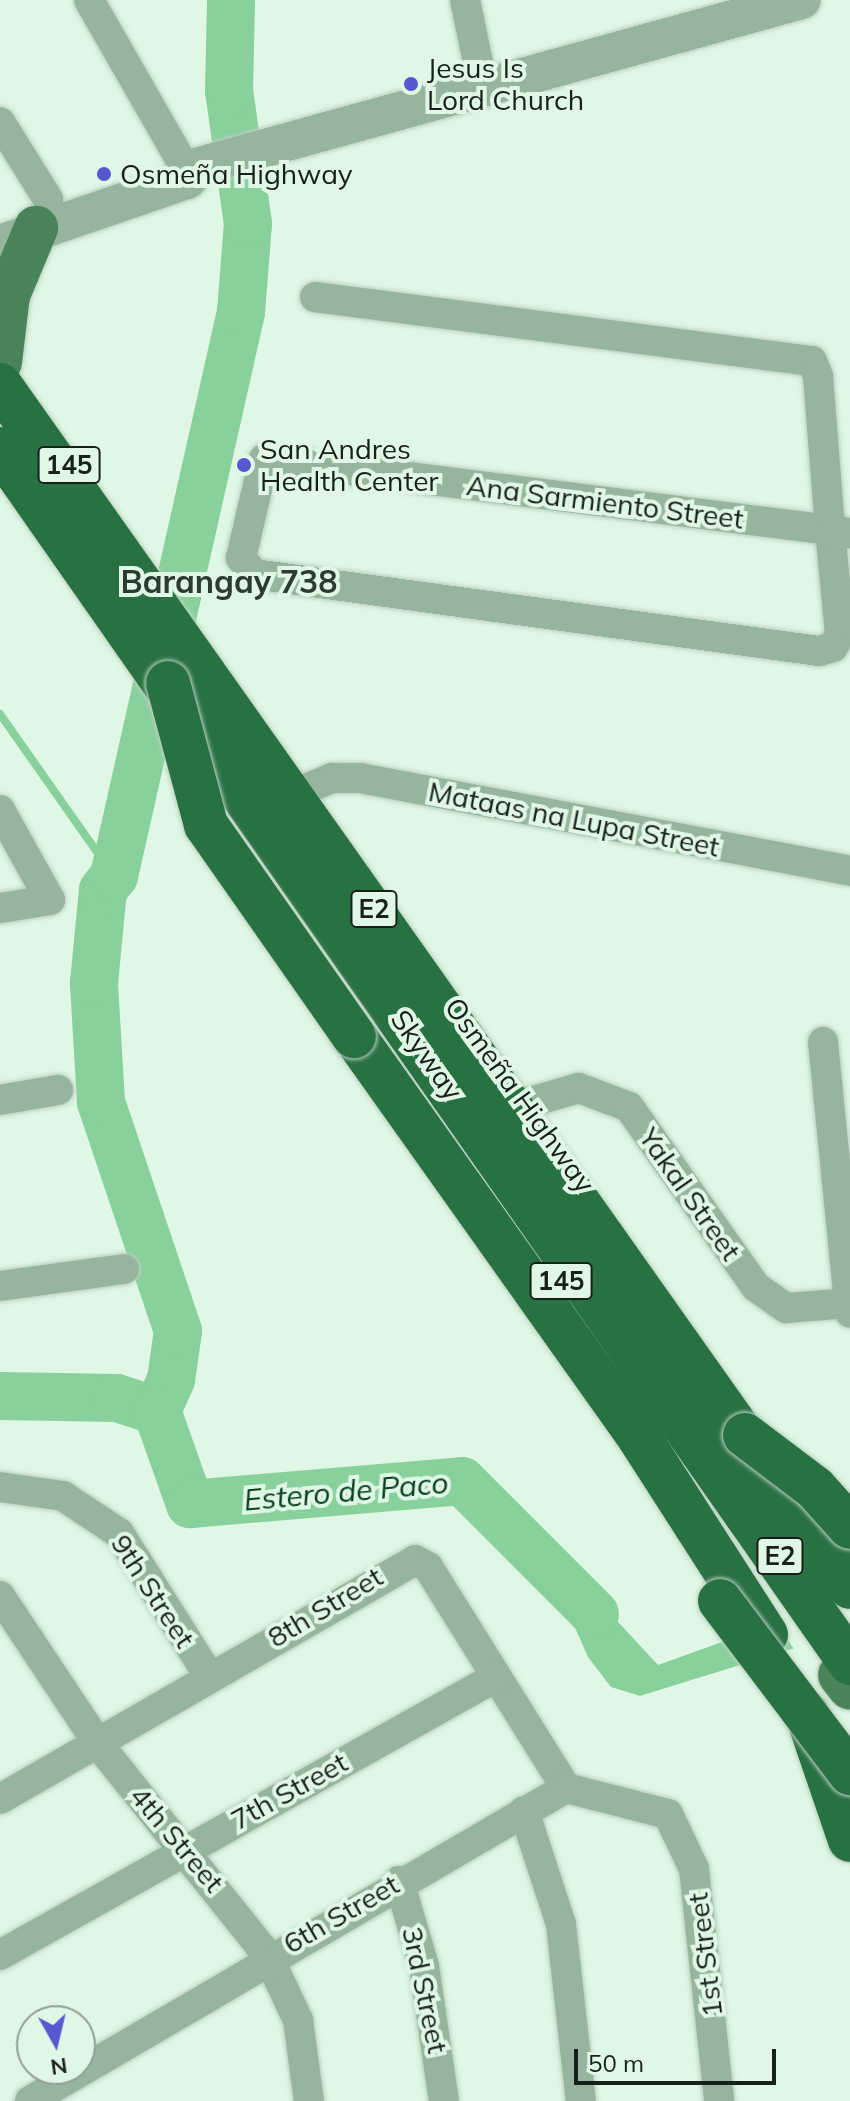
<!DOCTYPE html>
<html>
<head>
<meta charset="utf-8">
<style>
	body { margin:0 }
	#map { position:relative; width:850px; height:2101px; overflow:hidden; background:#dff7e4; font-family:Mulish,sans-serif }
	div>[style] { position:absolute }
	.water>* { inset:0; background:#88d19c }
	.pier>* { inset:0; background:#dff7e4 }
	.stream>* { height:8px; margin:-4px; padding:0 4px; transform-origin:4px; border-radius:4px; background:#88d19c }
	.river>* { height:48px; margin:-24px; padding:0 24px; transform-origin:24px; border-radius:24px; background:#88d19c }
	.roads { filter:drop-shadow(0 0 2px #bbd0c0) drop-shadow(0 0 2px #bbd0c0) }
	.minor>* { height:30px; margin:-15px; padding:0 15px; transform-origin:15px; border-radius:15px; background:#97b59e }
	.tertiary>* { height:38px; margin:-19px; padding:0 19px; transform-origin:19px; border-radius:19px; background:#97b59e }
	.primary>* { height:44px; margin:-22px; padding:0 22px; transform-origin:22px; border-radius:22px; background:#49835a }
	.motorway>* { height:44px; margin:-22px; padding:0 22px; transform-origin:22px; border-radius:22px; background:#287142 }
	.bridges { filter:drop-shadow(0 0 2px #bbd0c0) drop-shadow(0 0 2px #bbd0c0) }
	.motorway-bridge>* { height:44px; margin:-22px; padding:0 22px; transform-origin:22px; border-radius:22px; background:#287142 }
	.dots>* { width:22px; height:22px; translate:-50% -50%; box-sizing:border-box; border:4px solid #dff7e4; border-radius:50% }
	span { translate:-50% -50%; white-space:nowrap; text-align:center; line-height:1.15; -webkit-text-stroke:8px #dff7e4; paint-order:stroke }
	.shield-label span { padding:2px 6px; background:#dff7e4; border:2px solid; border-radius:6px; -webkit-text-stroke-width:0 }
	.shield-label { font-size:26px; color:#18201a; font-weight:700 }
	.poi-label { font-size:28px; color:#18201a }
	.left { translate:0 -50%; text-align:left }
	.street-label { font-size:28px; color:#18201a }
	.water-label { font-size:30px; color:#08401f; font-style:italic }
	.quarter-label { font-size:32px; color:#293c2e; font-weight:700 }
	.north { position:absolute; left:16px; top:2005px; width:80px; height:80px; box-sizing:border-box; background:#dff7e4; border:2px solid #8fa193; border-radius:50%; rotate:172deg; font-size:22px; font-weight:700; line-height:32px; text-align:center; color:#18201a }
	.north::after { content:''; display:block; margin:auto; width:28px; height:36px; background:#5558cf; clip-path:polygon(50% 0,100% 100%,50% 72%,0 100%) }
	.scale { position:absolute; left:574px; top:2049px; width:202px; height:36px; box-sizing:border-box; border:4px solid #18201a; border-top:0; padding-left:10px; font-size:24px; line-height:28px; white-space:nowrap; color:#18201a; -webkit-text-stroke:6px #dff7e4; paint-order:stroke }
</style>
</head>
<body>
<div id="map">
	<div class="water">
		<i style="clip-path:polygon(548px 1566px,594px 1596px,658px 1665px,850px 1596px,850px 1631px,640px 1696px,611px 1687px,588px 1657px)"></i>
	</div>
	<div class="pier">
		<i style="clip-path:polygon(850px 1592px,850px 1635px,796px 1653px,776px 1619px)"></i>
	</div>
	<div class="stream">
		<i style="left:0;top:714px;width:198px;rotate:54.9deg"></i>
	</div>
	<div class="river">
		<i style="left:0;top:1396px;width:117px;rotate:1deg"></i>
		<i style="left:117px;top:1398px;width:42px;rotate:18deg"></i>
		<i style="left:157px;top:1411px;width:34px;rotate:-66deg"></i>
		<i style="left:171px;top:1380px;width:49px;rotate:-81.9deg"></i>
		<i style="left:178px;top:1331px;width:242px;rotate:-108.6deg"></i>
		<i style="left:101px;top:1102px;width:119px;rotate:-93.4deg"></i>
		<i style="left:94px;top:983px;width:93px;rotate:-84.5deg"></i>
		<i style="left:103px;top:890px;width:18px;rotate:-52deg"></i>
		<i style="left:114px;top:876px;width:578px;rotate:-77.31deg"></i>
		<i style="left:241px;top:312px;width:88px;rotate:-85.5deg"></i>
		<i style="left:248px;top:224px;width:134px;rotate:-98.1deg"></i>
		<i style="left:229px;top:91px;width:91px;rotate:-88.7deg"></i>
		<i style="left:157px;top:1411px;width:99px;rotate:70.5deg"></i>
		<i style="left:190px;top:1504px;width:273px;rotate:-4.8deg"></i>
		<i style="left:462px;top:1481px;width:188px;rotate:45deg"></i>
	</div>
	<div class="roads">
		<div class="minor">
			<i style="left:89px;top:0;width:181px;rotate:60.2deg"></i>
			<i style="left:465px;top:0;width:93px;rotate:78.2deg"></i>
			<i style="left:0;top:122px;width:91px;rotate:58.1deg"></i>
			<i style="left:315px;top:297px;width:501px;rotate:7.34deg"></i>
			<i style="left:812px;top:361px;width:16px;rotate:68deg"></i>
			<i style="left:818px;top:376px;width:154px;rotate:85.5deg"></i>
			<i style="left:830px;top:530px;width:104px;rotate:84.5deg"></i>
			<i style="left:840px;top:634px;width:15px;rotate:118deg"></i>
			<i style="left:833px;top:647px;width:15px;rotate:164deg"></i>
			<i style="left:819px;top:651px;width:570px;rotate:-172.24deg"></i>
			<i style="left:254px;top:574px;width:21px;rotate:-129deg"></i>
			<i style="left:241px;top:558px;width:102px;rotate:-76.9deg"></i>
			<i style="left:264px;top:459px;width:570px;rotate:7.15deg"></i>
			<i style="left:830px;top:530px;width:20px;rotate:9deg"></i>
			<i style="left:301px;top:791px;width:34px;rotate:-23deg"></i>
			<i style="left:332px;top:778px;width:28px"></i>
			<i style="left:360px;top:778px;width:499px;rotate:10.7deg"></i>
			<i style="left:0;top:810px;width:103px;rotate:60.9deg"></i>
			<i style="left:50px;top:900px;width:51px;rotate:170.9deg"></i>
			<i style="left:823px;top:1042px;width:272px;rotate:84.3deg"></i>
			<i style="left:0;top:1100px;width:59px;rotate:-9.8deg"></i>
			<i style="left:527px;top:1103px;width:54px;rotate:-16.1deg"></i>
			<i style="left:579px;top:1088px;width:53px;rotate:20.8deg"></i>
			<i style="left:629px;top:1107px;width:220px;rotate:54.8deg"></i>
			<i style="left:756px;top:1287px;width:37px;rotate:35deg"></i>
			<i style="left:786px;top:1308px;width:63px;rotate:-4.5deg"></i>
			<i style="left:0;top:1286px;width:125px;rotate:-7.8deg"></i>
			<i style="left:0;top:1487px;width:64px;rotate:8.1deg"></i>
			<i style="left:63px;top:1496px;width:67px;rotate:33.5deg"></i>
			<i style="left:119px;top:1533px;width:169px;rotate:57.8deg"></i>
			<i style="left:0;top:1596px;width:179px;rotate:56.4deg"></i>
			<i style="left:99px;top:1745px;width:270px;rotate:51.3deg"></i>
			<i style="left:268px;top:1956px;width:71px;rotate:64.9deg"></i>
			<i style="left:298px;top:2020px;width:82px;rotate:82.3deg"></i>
			<i style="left:0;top:1799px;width:479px;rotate:-29.9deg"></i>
			<i style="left:415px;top:1560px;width:15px;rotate:28deg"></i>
			<i style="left:428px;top:1567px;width:261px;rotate:58deg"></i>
			<i style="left:524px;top:1811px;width:119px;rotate:71.9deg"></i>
			<i style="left:561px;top:1924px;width:178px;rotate:83.6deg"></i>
			<i style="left:399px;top:1881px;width:89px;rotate:73.6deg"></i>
			<i style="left:424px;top:1966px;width:136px;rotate:81.6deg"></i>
			<i style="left:0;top:1955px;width:569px;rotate:-29.27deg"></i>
			<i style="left:30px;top:2101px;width:621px;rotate:-30.28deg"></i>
			<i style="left:566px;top:1788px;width:105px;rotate:14.3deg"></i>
			<i style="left:668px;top:1814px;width:61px;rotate:64.7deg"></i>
			<i style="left:694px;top:1869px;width:233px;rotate:83.8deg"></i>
		</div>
		<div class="tertiary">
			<i style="left:0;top:244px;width:198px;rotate:-18.9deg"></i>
			<i style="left:187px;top:180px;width:19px;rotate:-47deg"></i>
			<i style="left:200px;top:166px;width:624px;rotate:-15.42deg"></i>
		</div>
		<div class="primary">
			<i style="left:0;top:362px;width:67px;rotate:-83.2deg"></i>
			<i style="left:8px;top:295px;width:73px;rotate:-67.3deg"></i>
			<i style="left:840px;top:1675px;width:16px;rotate:52deg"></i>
		</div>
		<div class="motorway">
			<i style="left:0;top:385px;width:1472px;rotate:54.73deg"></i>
			<i style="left:0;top:449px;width:1482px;rotate:55deg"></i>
			<i style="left:354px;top:1036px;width:492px;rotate:54.6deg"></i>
			<i style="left:639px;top:1437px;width:235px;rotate:57.3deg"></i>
			<i style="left:807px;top:1714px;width:133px;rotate:71.2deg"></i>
		</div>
	</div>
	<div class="bridges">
		<div class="motorway-bridge">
			<i style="left:168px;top:683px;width:147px;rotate:75deg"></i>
			<i style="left:206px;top:825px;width:258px;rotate:55deg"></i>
			<i style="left:745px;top:1435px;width:88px;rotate:37.1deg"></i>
			<i style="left:815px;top:1488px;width:52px;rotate:48.1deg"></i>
			<i style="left:720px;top:1601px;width:216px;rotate:52.9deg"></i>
		</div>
	</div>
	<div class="dots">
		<i style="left:411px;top:84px;background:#5558cf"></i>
		<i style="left:104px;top:174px;background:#5558cf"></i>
		<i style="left:244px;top:465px;background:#5558cf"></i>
	</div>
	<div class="shield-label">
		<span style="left:69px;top:465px">145</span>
		<span style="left:374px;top:909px">E2</span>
		<span style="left:561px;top:1281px">145</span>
		<span style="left:780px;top:1556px">E2</span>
	</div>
	<div class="poi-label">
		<span class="left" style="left:427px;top:84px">Jesus Is<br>Lord Church</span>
		<span class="left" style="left:120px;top:174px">Osmeña Highway</span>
		<span class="left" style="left:260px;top:465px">San Andres<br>Health Center</span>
	</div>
	<div class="street-label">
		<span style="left:605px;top:502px;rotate:7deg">Ana Sarmiento Street</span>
		<span style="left:574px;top:819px;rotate:11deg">Mataas na Lupa Street</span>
		<span style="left:427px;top:1055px;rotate:55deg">Skyway</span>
		<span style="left:520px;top:1095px;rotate:54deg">Osmeña Highway</span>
		<span style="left:690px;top:1194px;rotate:55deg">Yakal Street</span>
		<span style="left:153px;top:1591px;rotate:57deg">9th Street</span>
		<span style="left:325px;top:1607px;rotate:-31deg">8th Street</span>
		<span style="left:289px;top:1791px;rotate:-29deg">7th Street</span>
		<span style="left:177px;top:1839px;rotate:50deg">4th Street</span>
		<span style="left:341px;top:1914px;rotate:-30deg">6th Street</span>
		<span style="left:705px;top:1955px;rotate:-97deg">1st Street</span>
		<span style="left:425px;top:1990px;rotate:78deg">3rd Street</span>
	</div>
	<div class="water-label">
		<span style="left:346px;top:1491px;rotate:-5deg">Estero de Paco</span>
	</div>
	<div class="quarter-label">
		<span style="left:229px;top:581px">Barangay 738</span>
	</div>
	<div class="north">N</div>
	<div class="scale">50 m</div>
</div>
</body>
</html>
